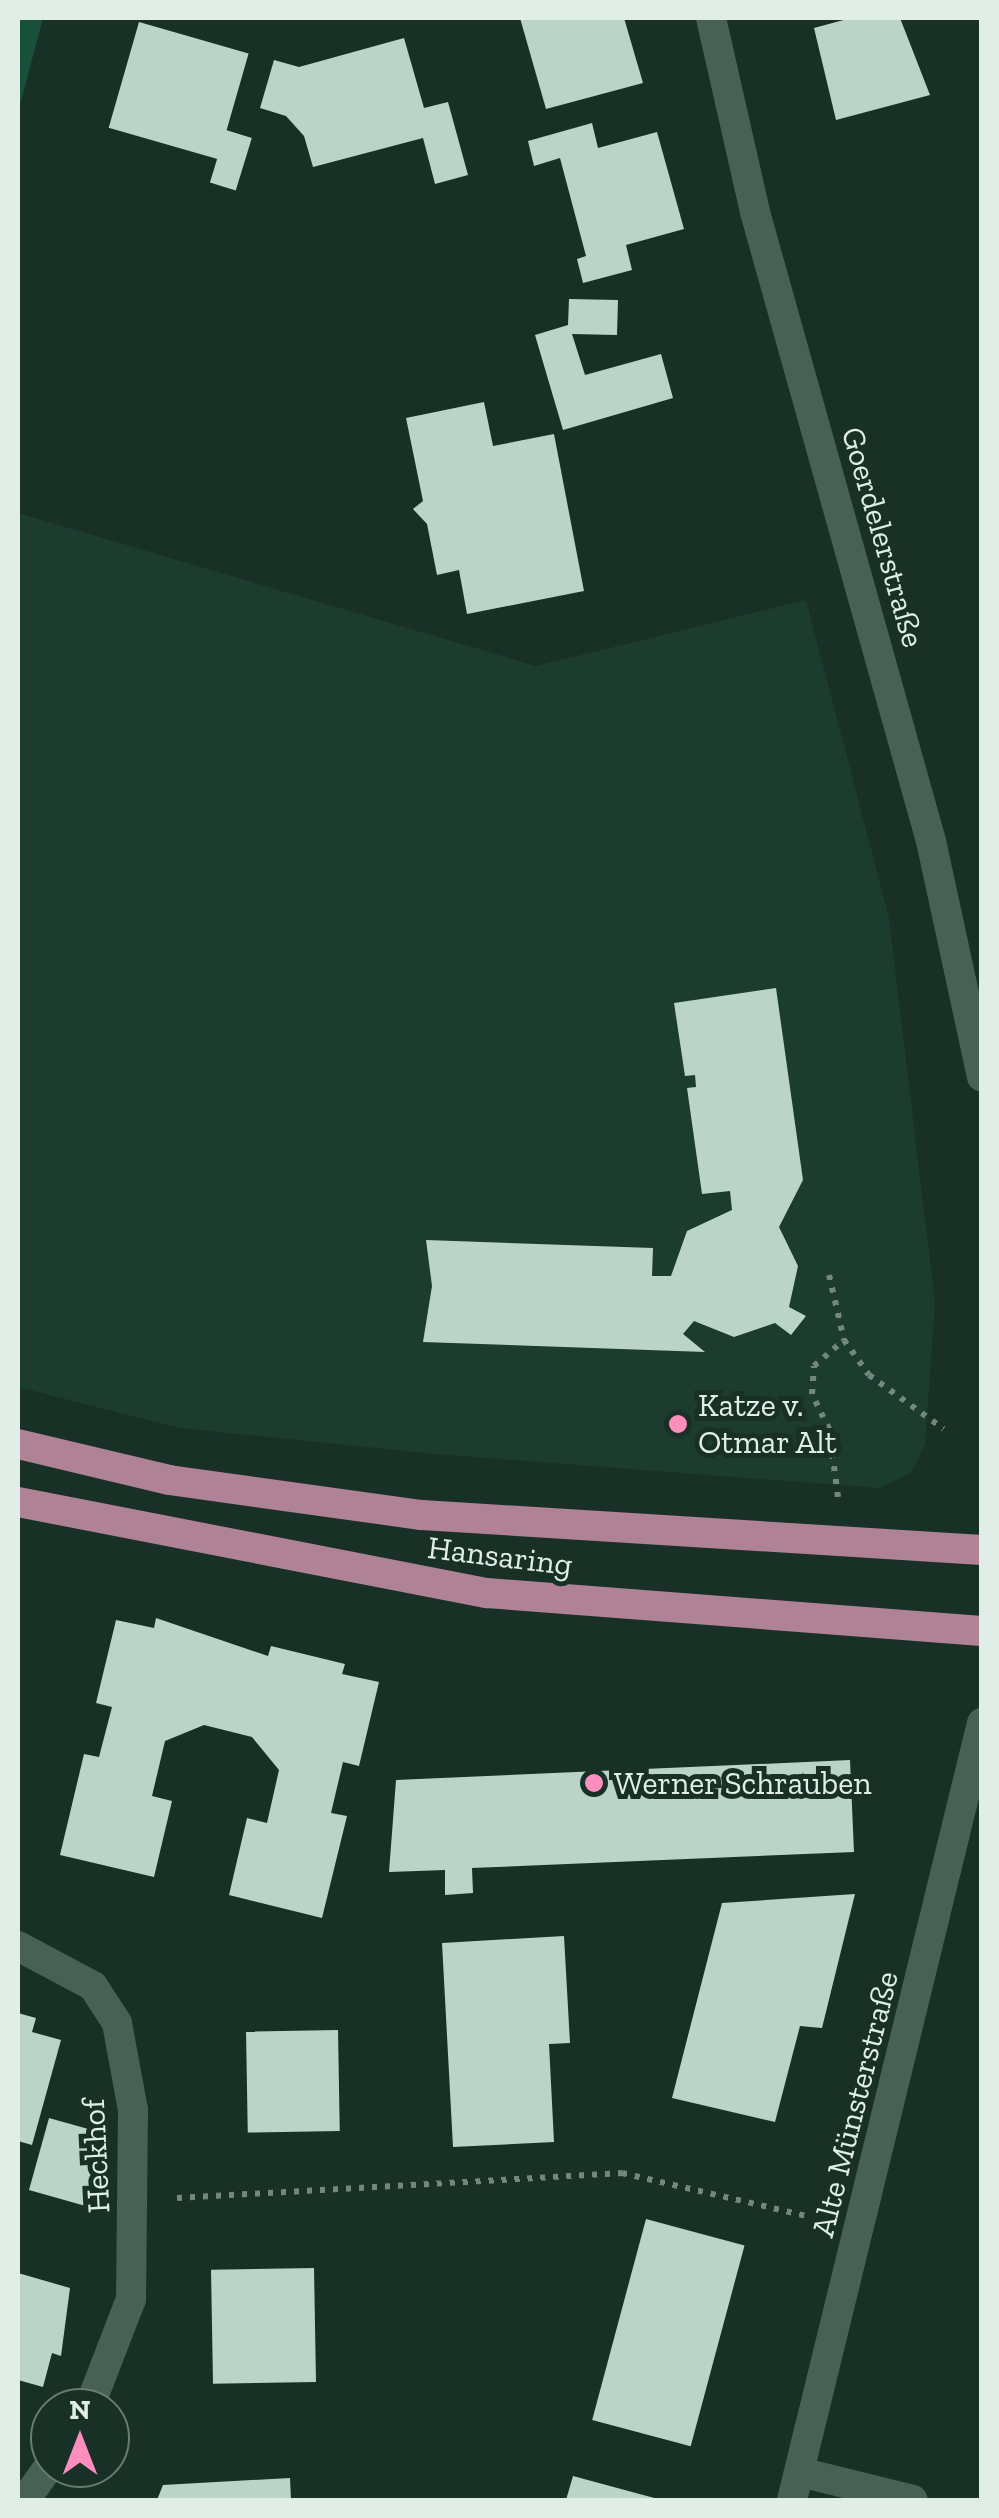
<!DOCTYPE html>
<html>
<head>
<meta charset="utf-8">
<style>
	body { margin:0 }
	#map { position:relative; width:999px; height:2518px; overflow:hidden; background:#193026; font-family:"Zilla Slab",serif }
	div>[style] { position:absolute }
	.built>* { inset:0; background:#1c3c2f }
	.green>* { inset:0; background:#19503c }
	.building>* { inset:0; background:#bad5c8; transform-origin:0 0 }
	.path>* { height:6px; margin-top:-3px; transform-origin:0; background:repeating-linear-gradient(90deg,#74877f 0 5px,transparent 0 13px) }
	.street>* { height:30px; margin:-15px; padding:0 15px; transform-origin:15px; border-radius:15px; background:#486155 }
	.primary>* { height:30px; margin:-15px; padding:0 15px; transform-origin:15px; border-radius:15px; background:#af8295 }
	.dots>* { width:28px; height:28px; translate:-50% -50%; box-sizing:border-box; border:5px solid #193026; border-radius:50% }
	span { translate:-50% -50%; white-space:nowrap; text-align:center; line-height:1.15; -webkit-text-stroke:10px #193026; paint-order:stroke }
	.street-label { font-size:32px; color:#e0eee7 }
	.poi-label { font-size:32px; color:#e0eee7 }
	.left { translate:0 -50%; text-align:left }
	.frame { position:absolute; inset:0; border:20px solid #e0eee7; pointer-events:none }
	.north { position:absolute; left:30px; top:2388px; width:100px; height:100px; box-sizing:border-box; background:#193026; border:2px solid #697c73; border-radius:50%; rotate:0deg; font-size:28px; font-weight:700; line-height:40px; text-align:center; color:#e0eee7 }
	.north::after { content:''; display:block; margin:auto; width:35px; height:45px; background:#fd8ebf; clip-path:polygon(50% 0,100% 100%,50% 72%,0 100%) }
</style>
</head>
<body>
<div id="map">
	<div class="built">
		<i style="clip-path:polygon(18px 513px,536px 666px,806px 600px,889px 918px,935px 1303px,925px 1444px,911px 1473px,879px 1488px,435px 1454px,180px 1428px,18px 1387px)"></i>
	</div>
	<div class="green">
		<i style="clip-path:polygon(18px 18px,43px 18px,18px 112px)"></i>
	</div>
	<div class="building">
		<i style="clip-path:polygon(520px 18px,624px 18px,643px 83px,546px 109px)"></i>
		<i style="clip-path:polygon(851px 18px,900px 18px,930px 95px,836px 120px,814px 28px)"></i>
		<i style="left:139px;top:22px;width:114px;height:110px;rotate:16deg"></i>
		<i style="clip-path:polygon(404px 38px,424px 108px,448px 102px,468px 175px,435px 184px,423px 138px,313px 167px,304px 136px,286px 116px,260px 108px,274px 60px,299px 67px)"></i>
		<i style="clip-path:polygon(592px 123px,598px 148px,657px 132px,684px 229px,626px 245px,632px 270px,583px 283px,577px 259px,586px 256px,560px 158px,534px 166px,528px 141px)"></i>
		<i style="left:226px;top:130px;width:27px;height:55px;rotate:17deg"></i>
		<i style="clip-path:polygon(569px 299px,618px 300px,617px 335px,572px 334px,585px 375px,661px 354px,673px 398px,563px 430px,535px 335px,568px 325px)"></i>
		<i style="clip-path:polygon(484px 402px,493px 446px,554px 434px,584px 591px,467px 614px,459px 570px,437px 575px,427px 524px,413px 509px,423px 501px,406px 418px)"></i>
		<i style="clip-path:polygon(776px 988px,803px 1180px,779px 1227px,798px 1266px,789px 1307px,806px 1316px,791px 1335px,775px 1323px,734px 1337px,694px 1321px,683px 1334px,705px 1352px,423px 1342px,432px 1286px,426px 1240px,653px 1248px,652px 1276px,671px 1276px,687px 1231px,732px 1210px,730px 1191px,702px 1194px,687px 1088px,696px 1087px,695px 1075px,685px 1076px,674px 1003px)"></i>
		<i style="clip-path:polygon(156px 1618px,268px 1656px,271px 1646px,345px 1664px,342px 1674px,379px 1682px,359px 1766px,343px 1762px,331px 1813px,347px 1816px,322px 1918px,229px 1895px,247px 1818px,267px 1823px,279px 1770px,252px 1737px,204px 1725px,165px 1741px,152px 1796px,172px 1801px,154px 1877px,60px 1855px,84px 1754px,99px 1757px,112px 1707px,96px 1703px,116px 1620px,154px 1628px)"></i>
		<i style="clip-path:polygon(850px 1760px,854px 1852px,472px 1868px,473px 1893px,445px 1895px,445px 1870px,389px 1872px,396px 1780px)"></i>
		<i style="clip-path:polygon(855px 1894px,822px 2028px,800px 2026px,775px 2122px,672px 2098px,722px 1903px)"></i>
		<i style="clip-path:polygon(564px 1936px,570px 2043px,549px 2044px,554px 2142px,453px 2147px,442px 1943px)"></i>
		<i style="clip-path:polygon(18px 2013px,36px 2018px,32px 2032px,61px 2040px,32px 2145px,18px 2141px)"></i>
		<i style="left:338px;top:2030px;width:101px;height:92px;rotate:89deg"></i>
		<i style="clip-path:polygon(49px 2118px,99px 2132px,89px 2207px,29px 2190px)"></i>
		<i style="left:646px;top:2219px;width:102px;height:208px;rotate:15deg"></i>
		<i style="left:314px;top:2268px;width:114px;height:103px;rotate:89deg"></i>
		<i style="clip-path:polygon(18px 2273px,70px 2288px,61px 2356px,52px 2353px,43px 2387px,18px 2380px)"></i>
		<i style="clip-path:polygon(573px 2476px,658px 2499px,658px 2500px,566px 2500px)"></i>
		<i style="clip-path:polygon(290px 2478px,291px 2500px,157px 2500px,163px 2485px)"></i>
	</div>
	<div class="path">
		<i style="left:829px;top:1275px;width:67px;rotate:77deg"></i>
		<i style="left:844px;top:1340px;width:43px;rotate:54.5deg"></i>
		<i style="left:869px;top:1375px;width:92px;rotate:35.8deg"></i>
		<i style="left:838px;top:1497px;width:69px;rotate:-97.5deg"></i>
		<i style="left:829px;top:1429px;width:39px;rotate:-116deg"></i>
		<i style="left:812px;top:1394px;width:28px;rotate:-86deg"></i>
		<i style="left:814px;top:1366px;width:40px;rotate:-41deg"></i>
		<i style="left:177px;top:2198px;width:446px;rotate:-3.2deg"></i>
		<i style="left:622px;top:2173px;width:190px;rotate:13.1deg"></i>
	</div>
	<div class="street">
		<i style="left:711px;top:18px;width:199px;rotate:77.2deg"></i>
		<i style="left:755px;top:212px;width:653px;rotate:74.37deg"></i>
		<i style="left:931px;top:841px;width:241px;rotate:77.8deg"></i>
		<i style="left:18px;top:1946px;width:85px;rotate:28.1deg"></i>
		<i style="left:93px;top:1986px;width:44px;rotate:57deg"></i>
		<i style="left:117px;top:2023px;width:88px;rotate:79.6deg"></i>
		<i style="left:133px;top:2110px;width:189px;rotate:90.6deg"></i>
		<i style="left:131px;top:2299px;width:117px;rotate:111.1deg"></i>
		<i style="left:800px;top:2472px;width:116px;rotate:13.9deg"></i>
		<i style="left:25px;top:2500px;width:43px;rotate:-54.5deg"></i>
		<i style="left:792px;top:2500px;width:800px;rotate:-76.26deg"></i>
	</div>
	<div class="primary">
		<i style="left:18px;top:1444px;width:155px;rotate:13.4deg"></i>
		<i style="left:169px;top:1480px;width:255px;rotate:7.9deg"></i>
		<i style="left:422px;top:1515px;width:561px;rotate:3.58deg"></i>
		<i style="left:18px;top:1502px;width:478px;rotate:11deg"></i>
		<i style="left:487px;top:1593px;width:496px;rotate:4.4deg"></i>
	</div>
	<div class="dots">
		<i style="left:678px;top:1424px;background:#fd8ebf"></i>
		<i style="left:594px;top:1783px;background:#fd8ebf"></i>
	</div>
	<div class="street-label">
		<span style="left:883px;top:537px;rotate:74deg">Goerdelerstraße</span>
		<span style="left:500px;top:1556px;rotate:7deg">Hansaring</span>
		<span style="left:855px;top:2104px;rotate:-76deg">Alte Münsterstraße</span>
		<span style="left:96px;top:2156px;rotate:-93deg">Heckhof</span>
	</div>
	<div class="poi-label">
		<span class="left" style="left:698px;top:1424px">Katze v.<br>Otmar Alt</span>
		<span class="left" style="left:614px;top:1783px">Werner Schrauben</span>
	</div>
	<div class="frame"></div>
	<div class="north">N</div>
</div>
</body>
</html>
